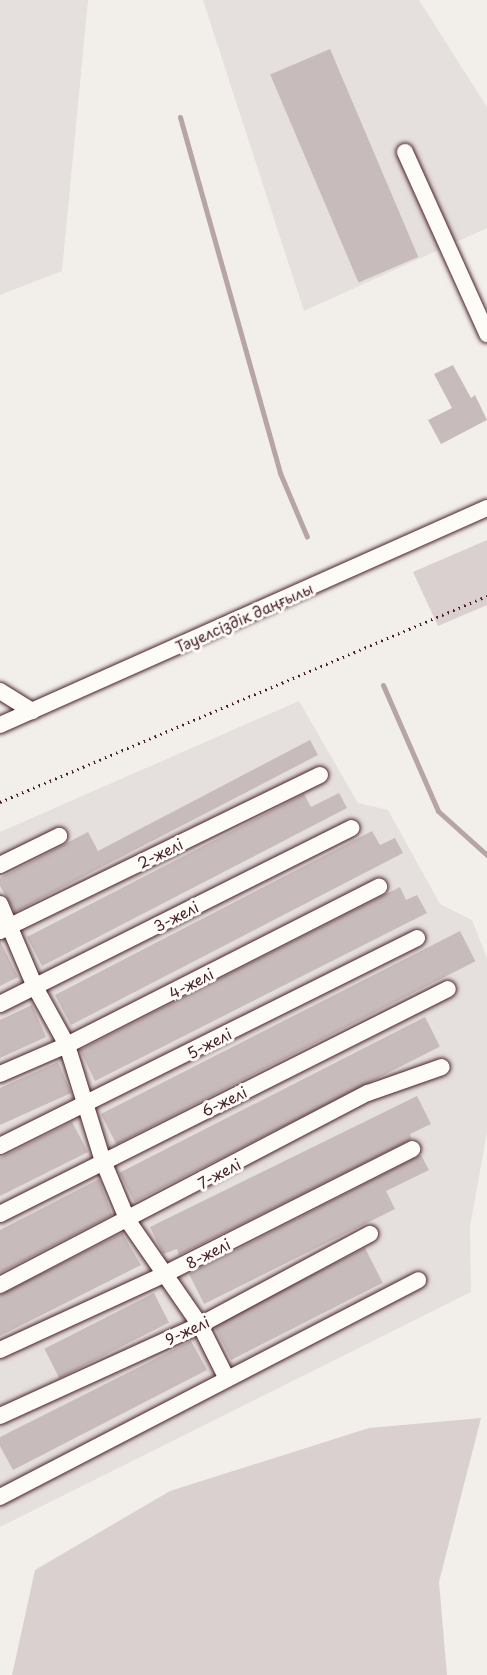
<!DOCTYPE html>
<html>
<head>
<meta charset="utf-8">
<style>
	body { margin:0 }
	#map { position:relative; width:487px; height:1675px; overflow:hidden; background:#f2efeb; font-family:"Playpen Sans",sans-serif }
	div>[style] { position:absolute }
	.built>* { inset:0; background:#e5dfdd }
	.green>* { inset:0; background:#d9d0cf }
	.stream>* { height:5px; margin:-2.5px; padding:0 2.5px; transform-origin:2.5px; border-radius:2.5px; background:#b7a5a6 }
	.building>* { inset:0; background:#c8bbbb; transform-origin:0 0 }
	.path>* { height:3px; margin-top:-1.5px; transform-origin:0; background:repeating-linear-gradient(90deg,#4a1f2b 0 1.5px,transparent 0 6px) }
	.roads { filter:drop-shadow(0 0 2px #4a1f2b) drop-shadow(0 0 2px #4a1f2b) }
	.minor>* { height:16px; margin:-8px; padding:0 8px; transform-origin:8px; border-radius:8px; background:#fdfcf7 }
	span { translate:-50% -50%; white-space:nowrap; text-align:center; line-height:1.15; -webkit-text-stroke:6px #fdfcf7; paint-order:stroke }
	.street-label { font-size:15px; color:#4a1f2b }
</style>
</head>
<body>
<div id="map">
	<div class="built">
		<i style="clip-path:polygon(0 0,88px 0,62px 271px,0 295px)"></i>
		<i style="clip-path:polygon(203px 0,419px 0,487px 107px,487px 228px,304px 311px)"></i>
		<i style="clip-path:polygon(299px 701px,358px 803px,388px 810px,440px 904px,472px 920px,487px 958px,487px 1132px,470px 1227px,471px 1292px,0 1527px,0 832px)"></i>
	</div>
	<div class="green">
		<i style="clip-path:polygon(487px 540px,487px 605px,438px 626px,413px 572px)"></i>
		<i style="clip-path:polygon(481px 1418px,439px 1582px,447px 1675px,12px 1675px,35px 1570px,170px 1491px,369px 1428px)"></i>
	</div>
	<div class="stream">
		<i style="left:180px;top:117px;width:370px;rotate:74.3deg"></i>
		<i style="left:280px;top:473px;width:69px;rotate:67.1deg"></i>
		<i style="left:383px;top:685px;width:137px;rotate:66.4deg"></i>
		<i style="left:438px;top:811px;width:66px;rotate:41.9deg"></i>
	</div>
	<div class="building">
		<i style="left:330px;top:49px;width:226px;height:65px;rotate:67deg"></i>
		<i style="clip-path:polygon(453px 365px,471px 398px,475px 395px,487px 420px,441px 444px,428px 420px,452px 408px,434px 374px)"></i>
		<i style="clip-path:polygon(310px 740px,318px 755px,15px 912px,0 886px,0 878px,88px 832px,98px 851px)"></i>
		<i style="clip-path:polygon(339px 793px,347px 808px,42px 966px,27px 937px,304px 794px,311px 807px)"></i>
		<i style="clip-path:polygon(372px 831px,380px 845px,395px 838px,403px 853px,71px 1025px,55px 995px)"></i>
		<i style="clip-path:polygon(400px 887px,406px 900px,417px 895px,427px 913px,95px 1081px,80px 1050px)"></i>
		<i style="left:460px;top:931px;width:34px;height:403px;rotate:63deg"></i>
		<i style="clip-path:polygon(0 941px,18px 977px,0 986px)"></i>
		<i style="clip-path:polygon(32px 1005px,46px 1037px,0 1058px,0 1020px)"></i>
		<i style="left:425px;top:1017px;width:33px;height:343px;rotate:63deg"></i>
		<i style="clip-path:polygon(58px 1062px,71px 1093px,0 1125px,0 1088px)"></i>
		<i style="clip-path:polygon(417px 1096px,431px 1124px,410px 1134px,412px 1139px,179px 1255px,177px 1249px,163px 1254px,150px 1227px)"></i>
		<i style="clip-path:polygon(72px 1122px,88px 1152px,0 1196px,0 1158px)"></i>
		<i style="clip-path:polygon(421px 1155px,429px 1170px,386px 1191px,395px 1209px,204px 1304px,189px 1274px)"></i>
		<i style="clip-path:polygon(99px 1179px,112px 1215px,0 1273px,0 1230px)"></i>
		<i style="clip-path:polygon(122px 1233px,141px 1265px,0 1336px,0 1295px)"></i>
		<i style="left:365px;top:1248px;width:39px;height:170px;rotate:63deg"></i>
		<i style="left:154px;top:1293px;width:33px;height:123px;rotate:63deg"></i>
		<i style="clip-path:polygon(191px 1341px,207px 1370px,13px 1470px,0 1446px,0 1437px)"></i>
	</div>
	<div class="path">
		<i style="left:0;top:802px;width:529px;rotate:-22.93deg"></i>
	</div>
	<div class="roads">
		<div class="minor">
			<i style="left:405px;top:152px;width:200px;rotate:65.7deg"></i>
			<i style="left:0;top:691px;width:38px;rotate:32deg"></i>
			<i style="left:0;top:725px;width:533px;rotate:-24.02deg"></i>
			<i style="left:0;top:865px;width:66px;rotate:-26.2deg"></i>
			<i style="left:0;top:904px;width:90px;rotate:67.1deg"></i>
			<i style="left:35px;top:987px;width:66px;rotate:61.1deg"></i>
			<i style="left:67px;top:1045px;width:121px;rotate:72.8deg"></i>
			<i style="left:103px;top:1161px;width:65px;rotate:67.4deg"></i>
			<i style="left:128px;top:1221px;width:126px;rotate:55.3deg"></i>
			<i style="left:200px;top:1325px;width:60px;rotate:63.4deg"></i>
			<i style="left:0;top:931px;width:356px;rotate:-26deg"></i>
			<i style="left:0;top:1004px;width:393px;rotate:-26.6deg"></i>
			<i style="left:0;top:1074px;width:73px;rotate:-23.4deg"></i>
			<i style="left:67px;top:1045px;width:350px;rotate:-26.9deg"></i>
			<i style="left:0;top:1146px;width:466px;rotate:-26.5deg"></i>
			<i style="left:0;top:1214px;width:501px;rotate:-26.67deg"></i>
			<i style="left:0;top:1285px;width:415px;rotate:-27.6deg"></i>
			<i style="left:368px;top:1093px;width:78px;rotate:-19.4deg"></i>
			<i style="left:0;top:1350px;width:182px;rotate:-24.7deg"></i>
			<i style="left:165px;top:1274px;width:277px;rotate:-26.8deg"></i>
			<i style="left:0;top:1416px;width:220px;rotate:-24.5deg"></i>
			<i style="left:200px;top:1325px;width:193px;rotate:-28.2deg"></i>
			<i style="left:0;top:1497px;width:471px;rotate:-27.4deg"></i>
		</div>
	</div>
	<div class="street-label">
		<span style="left:244px;top:617px;rotate:-24deg">Тәуелсіздік даңғылы</span>
		<span style="left:160px;top:853px;rotate:-26deg">2-желі</span>
		<span style="left:176px;top:916px;rotate:-27deg">3-желі</span>
		<span style="left:191px;top:983px;rotate:-27deg">4-желі</span>
		<span style="left:209px;top:1043px;rotate:-27deg">5-желі</span>
		<span style="left:224px;top:1101px;rotate:-26deg">6-желі</span>
		<span style="left:219px;top:1173px;rotate:-28deg">7-желі</span>
		<span style="left:208px;top:1253px;rotate:-27deg">8-желі</span>
		<span style="left:187px;top:1330px;rotate:-25deg">9-желі</span>
	</div>
</div>
</body>
</html>
